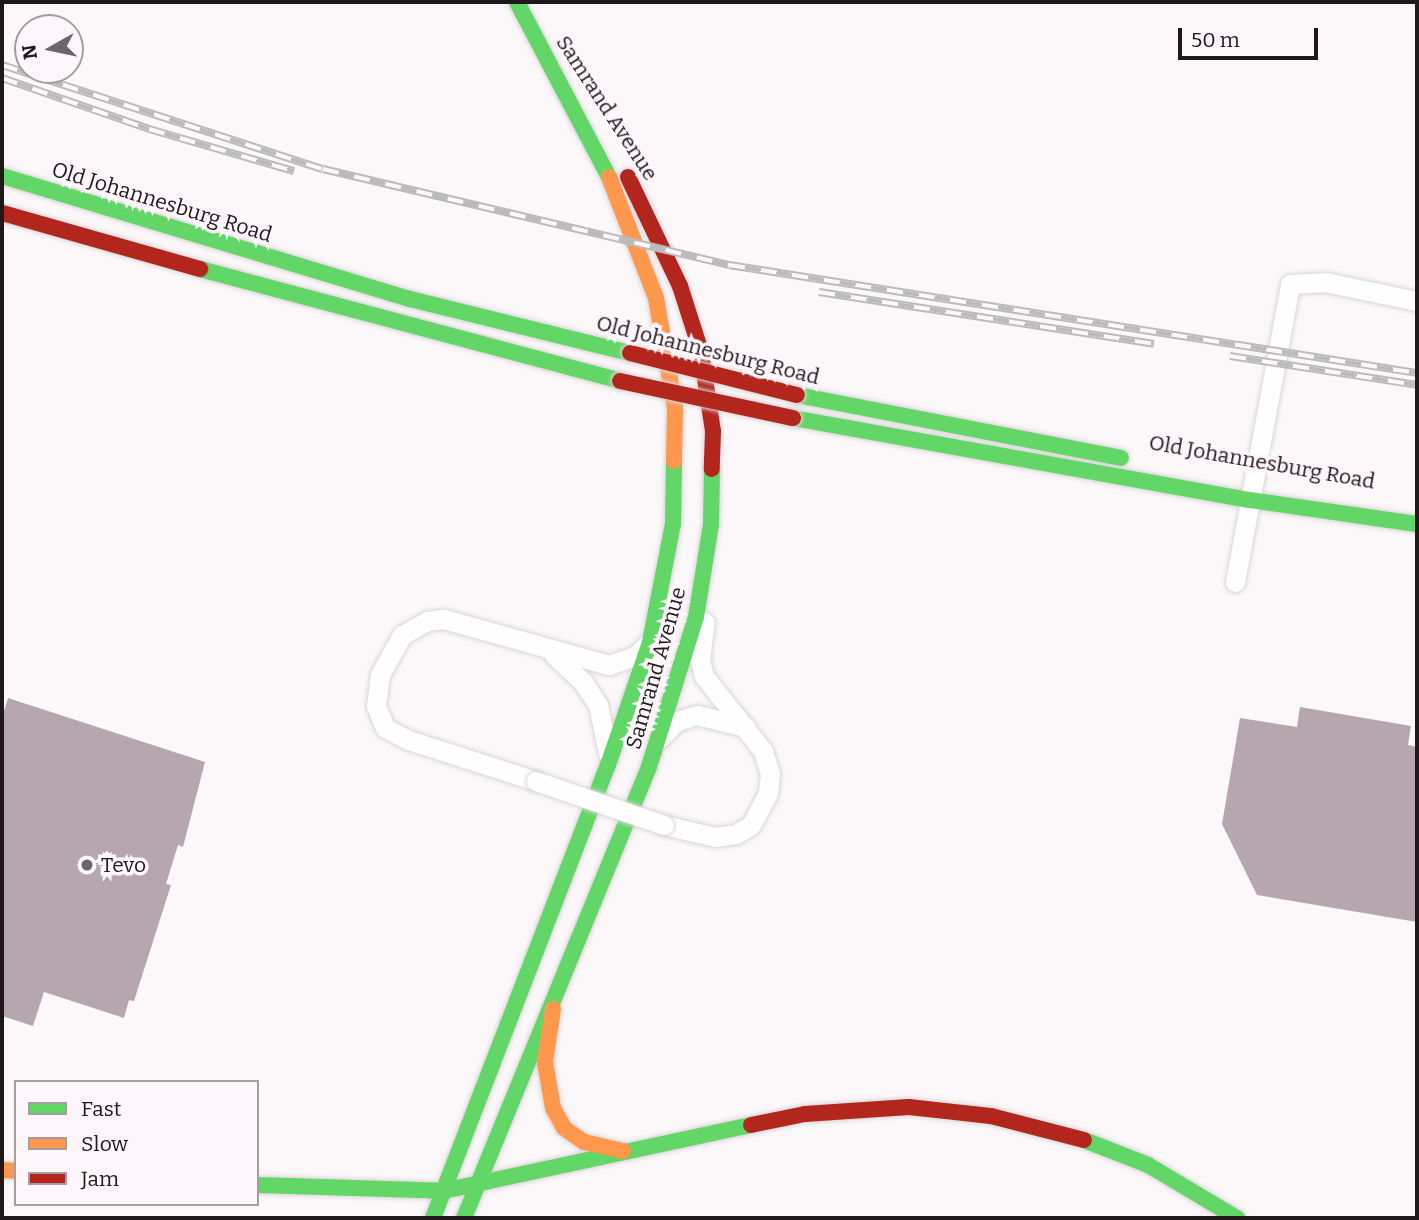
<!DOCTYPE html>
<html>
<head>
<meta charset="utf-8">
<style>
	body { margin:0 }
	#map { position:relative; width:1419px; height:1220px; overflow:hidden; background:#fcf8fa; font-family:Bitter,serif }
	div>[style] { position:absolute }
	.building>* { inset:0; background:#b6a6ae }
	.roads { filter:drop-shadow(0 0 2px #dad5d7) drop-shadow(0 0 2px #dad5d7) }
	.street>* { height:19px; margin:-9.5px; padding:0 9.5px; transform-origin:9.5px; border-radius:9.5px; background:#fffefe }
	.fast>* { height:16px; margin:-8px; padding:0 8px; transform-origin:8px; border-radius:8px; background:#63d668 }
	.slow>* { height:16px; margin:-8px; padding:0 8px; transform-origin:8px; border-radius:8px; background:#ff974d }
	.jam>* { height:16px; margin:-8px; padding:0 8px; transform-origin:8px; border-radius:8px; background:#b3261e }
	.rail>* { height:8px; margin-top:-4px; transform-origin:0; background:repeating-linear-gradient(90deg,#fef6fa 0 16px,#bcbbbc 0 32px); box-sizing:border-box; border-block:2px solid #bcbbbc }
	.bridges { filter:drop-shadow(0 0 2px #dad5d7) drop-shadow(0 0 2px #dad5d7) }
	.street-bridge>* { height:19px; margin:-9.5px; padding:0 9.5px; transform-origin:9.5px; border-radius:9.5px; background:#fffefe }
	.jam-bridge>* { height:16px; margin:-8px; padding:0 8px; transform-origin:8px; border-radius:8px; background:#b3261e }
	.dots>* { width:19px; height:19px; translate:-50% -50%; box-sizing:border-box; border:4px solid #fef6fa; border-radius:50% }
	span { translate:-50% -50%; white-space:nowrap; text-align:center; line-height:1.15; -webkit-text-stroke:7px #fef6fa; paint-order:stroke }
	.street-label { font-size:21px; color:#1e181b }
	.poi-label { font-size:21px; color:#1e181b }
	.left { translate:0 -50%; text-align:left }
	.frame { position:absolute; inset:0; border:4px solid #1e181b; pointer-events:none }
	.legend { position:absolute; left:14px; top:1080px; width:245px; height:126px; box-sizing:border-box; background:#fef6fa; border:2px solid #a49da1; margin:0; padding:9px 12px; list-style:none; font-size:21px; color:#1e181b }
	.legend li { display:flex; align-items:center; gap:14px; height:35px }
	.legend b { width:35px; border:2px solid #a49da1 }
	.north { position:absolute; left:14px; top:14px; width:70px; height:70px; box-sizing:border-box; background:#fef6fa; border:2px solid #a49da1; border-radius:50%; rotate:261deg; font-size:19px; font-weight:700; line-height:28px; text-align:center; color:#1e181b }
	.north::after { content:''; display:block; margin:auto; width:24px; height:32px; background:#6c6669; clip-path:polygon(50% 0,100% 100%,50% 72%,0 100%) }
	.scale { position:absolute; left:1178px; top:28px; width:140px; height:32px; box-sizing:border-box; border:4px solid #1e181b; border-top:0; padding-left:9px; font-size:21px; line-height:24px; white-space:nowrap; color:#1e181b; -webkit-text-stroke:5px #fef6fa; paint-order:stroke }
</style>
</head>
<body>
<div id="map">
	<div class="building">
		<i style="clip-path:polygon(8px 698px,205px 762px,183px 847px,178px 845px,166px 884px,171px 885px,134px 1001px,129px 1000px,124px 1018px,44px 992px,33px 1026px,2px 1016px,2px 718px)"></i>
		<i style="clip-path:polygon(1300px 707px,1411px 726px,1408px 745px,1417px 747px,1417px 922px,1257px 895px,1222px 824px,1240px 718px,1297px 727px)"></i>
	</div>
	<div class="roads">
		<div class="street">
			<i style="left:1235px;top:582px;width:303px;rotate:-79.5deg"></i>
			<i style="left:1290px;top:284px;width:35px;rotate:-3deg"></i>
			<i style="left:1325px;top:282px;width:94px;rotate:11.7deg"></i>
			<i style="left:554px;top:655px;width:40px;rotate:43deg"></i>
			<i style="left:583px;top:682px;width:27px;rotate:57deg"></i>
			<i style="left:598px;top:705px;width:49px;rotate:78.2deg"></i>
			<i style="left:660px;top:738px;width:24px;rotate:-45deg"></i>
			<i style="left:677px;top:721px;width:21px;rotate:-17deg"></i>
			<i style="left:697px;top:715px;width:50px;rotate:13.8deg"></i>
			<i style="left:536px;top:781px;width:134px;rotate:-162.2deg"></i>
			<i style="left:408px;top:740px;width:26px;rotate:-152deg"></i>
			<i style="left:385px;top:728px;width:24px;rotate:-112deg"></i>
			<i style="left:376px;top:706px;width:31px;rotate:-83deg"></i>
			<i style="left:380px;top:675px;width:46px;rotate:-61.2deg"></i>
			<i style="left:402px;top:635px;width:29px;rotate:-29deg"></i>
			<i style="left:427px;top:621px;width:17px;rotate:-7deg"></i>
			<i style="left:444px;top:619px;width:171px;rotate:15.6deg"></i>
			<i style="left:609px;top:665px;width:28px;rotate:-19deg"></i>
			<i style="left:635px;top:656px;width:21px;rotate:-43deg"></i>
			<i style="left:664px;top:825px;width:52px;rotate:13.2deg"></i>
			<i style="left:715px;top:837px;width:21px;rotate:-8deg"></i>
			<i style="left:736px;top:834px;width:17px;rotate:-31deg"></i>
			<i style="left:751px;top:825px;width:36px;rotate:-62deg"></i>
			<i style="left:768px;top:793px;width:19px;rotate:-84deg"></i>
			<i style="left:770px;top:774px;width:24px;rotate:-107deg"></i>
			<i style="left:763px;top:751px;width:95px;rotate:-128.2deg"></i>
			<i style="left:704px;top:676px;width:16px;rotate:-104deg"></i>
			<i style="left:700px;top:660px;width:38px;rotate:-83deg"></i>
		</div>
		<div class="fast">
			<i style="left:517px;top:2px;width:198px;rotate:62.3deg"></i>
			<i style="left:2px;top:176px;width:426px;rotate:16.8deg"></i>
			<i style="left:410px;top:299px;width:227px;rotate:13.8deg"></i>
			<i style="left:200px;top:269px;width:435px;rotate:14.9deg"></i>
			<i style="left:797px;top:395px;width:330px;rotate:11deg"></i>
			<i style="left:793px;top:418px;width:464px;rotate:10.2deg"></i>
			<i style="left:1250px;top:500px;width:169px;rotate:8.2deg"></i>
			<i style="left:1084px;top:1140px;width:69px;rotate:21.3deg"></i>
			<i style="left:1148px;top:1165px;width:104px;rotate:30.8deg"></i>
			<i style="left:257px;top:1185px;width:186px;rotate:1.8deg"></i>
			<i style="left:443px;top:1191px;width:315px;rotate:-12.1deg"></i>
			<i style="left:433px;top:1218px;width:486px;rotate:-68.9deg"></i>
			<i style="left:608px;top:765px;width:130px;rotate:-71.1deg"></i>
			<i style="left:650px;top:642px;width:120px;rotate:-79deg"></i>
			<i style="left:673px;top:524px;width:63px;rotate:-89.1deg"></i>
			<i style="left:464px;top:1218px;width:484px;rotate:-67.7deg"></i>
			<i style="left:648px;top:770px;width:160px;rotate:-72.6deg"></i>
			<i style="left:696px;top:617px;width:94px;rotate:-80.8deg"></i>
			<i style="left:711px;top:524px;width:55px;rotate:-89deg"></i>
		</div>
		<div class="slow">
			<i style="left:609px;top:177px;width:130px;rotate:68.8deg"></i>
			<i style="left:656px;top:298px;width:112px;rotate:80.2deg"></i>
			<i style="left:675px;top:408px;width:53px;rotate:91.1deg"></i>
			<i style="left:553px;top:1009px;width:54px;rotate:98.6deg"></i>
			<i style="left:545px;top:1062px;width:47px;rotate:80.1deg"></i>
			<i style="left:553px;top:1108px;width:23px;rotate:61deg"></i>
			<i style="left:564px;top:1128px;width:24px;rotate:35deg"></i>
			<i style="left:584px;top:1142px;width:40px;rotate:13deg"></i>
			<i style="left:2px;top:1170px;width:14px;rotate:4deg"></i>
		</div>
		<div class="jam">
			<i style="left:628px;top:177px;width:121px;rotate:64.5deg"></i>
			<i style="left:680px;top:286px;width:69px;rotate:72.3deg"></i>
			<i style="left:701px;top:352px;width:80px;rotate:81.4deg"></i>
			<i style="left:713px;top:431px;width:38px;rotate:92deg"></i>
			<i style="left:2px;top:213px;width:206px;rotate:15.8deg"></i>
			<i style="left:751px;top:1125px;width:55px;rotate:-11.5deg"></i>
			<i style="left:805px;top:1114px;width:104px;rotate:-3.9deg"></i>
			<i style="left:909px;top:1107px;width:82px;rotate:6.3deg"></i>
			<i style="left:991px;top:1116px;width:96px;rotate:14.5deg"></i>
		</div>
	</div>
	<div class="rail">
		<i style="left:2px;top:65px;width:337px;rotate:18deg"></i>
		<i style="left:323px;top:169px;width:417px;rotate:13.3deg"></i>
		<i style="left:729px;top:265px;width:696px;rotate:8.92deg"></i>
		<i style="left:2px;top:78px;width:156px;rotate:19.1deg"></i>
		<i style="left:149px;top:129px;width:151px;rotate:16.2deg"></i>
		<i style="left:819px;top:292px;width:339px;rotate:8.8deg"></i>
		<i style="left:1230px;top:356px;width:189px;rotate:8.8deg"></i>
	</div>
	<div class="bridges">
		<div class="street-bridge">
			<i style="left:536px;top:781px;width:135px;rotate:19deg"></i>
		</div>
		<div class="jam-bridge">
			<i style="left:630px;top:353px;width:172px;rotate:14.1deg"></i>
			<i style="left:620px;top:381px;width:177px;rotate:12.1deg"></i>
		</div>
	</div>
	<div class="dots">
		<i style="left:87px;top:865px;background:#6c6669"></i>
	</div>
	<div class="street-label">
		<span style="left:607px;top:108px;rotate:57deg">Samrand Avenue</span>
		<span style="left:162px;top:202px;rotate:17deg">Old Johannesburg Road</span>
		<span style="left:708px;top:350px;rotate:14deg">Old Johannesburg Road</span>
		<span style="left:1262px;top:462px;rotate:10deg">Old Johannesburg Road</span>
		<span style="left:656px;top:668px;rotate:-74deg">Samrand Avenue</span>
	</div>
	<div class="poi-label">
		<span class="left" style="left:101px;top:865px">Tevo</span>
	</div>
	<div class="frame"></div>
	<ul class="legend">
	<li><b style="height:9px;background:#63d668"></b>Fast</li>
	<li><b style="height:9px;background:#ff974d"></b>Slow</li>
	<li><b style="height:9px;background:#b3261e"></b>Jam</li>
	</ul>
	<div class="north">N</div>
	<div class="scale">50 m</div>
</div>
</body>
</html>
